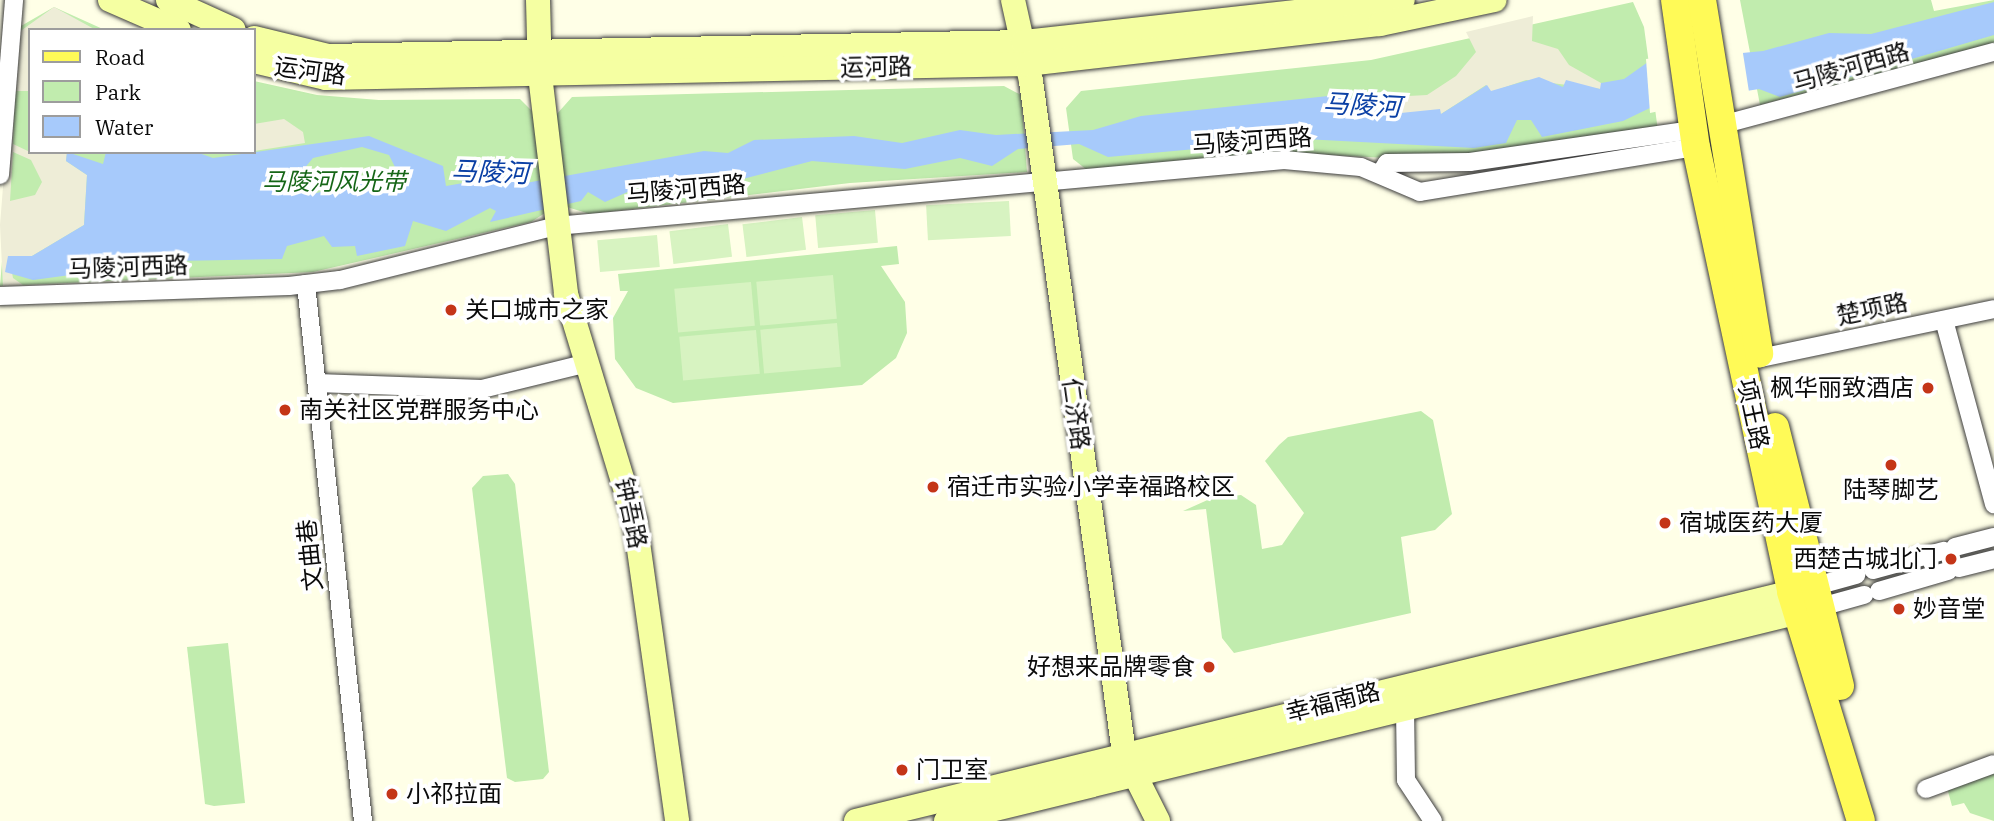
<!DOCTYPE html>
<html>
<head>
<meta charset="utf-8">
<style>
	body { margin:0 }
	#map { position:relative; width:1994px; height:821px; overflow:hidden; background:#ffffe7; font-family:"IBM Plex Serif","Noto Sans SC",serif }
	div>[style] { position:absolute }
	.green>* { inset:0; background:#c1ecae }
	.pitch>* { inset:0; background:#d7f3c1; transform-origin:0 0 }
	.plaza>* { inset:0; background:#eeedd7 }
	.water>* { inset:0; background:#a7cafb }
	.pier>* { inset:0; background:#ffffe7 }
	.roads { filter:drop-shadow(0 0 2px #3d3d3d) drop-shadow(0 0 2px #3d3d3d) }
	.street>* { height:18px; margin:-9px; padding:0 9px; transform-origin:9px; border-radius:9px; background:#fff }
	.secondary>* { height:24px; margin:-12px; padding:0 12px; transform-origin:12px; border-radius:12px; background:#f5ffa2 }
	.primary>* { height:28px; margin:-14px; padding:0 14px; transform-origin:14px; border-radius:14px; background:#fffa57 }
	.dots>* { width:19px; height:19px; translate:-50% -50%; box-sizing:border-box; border:4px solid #fff; border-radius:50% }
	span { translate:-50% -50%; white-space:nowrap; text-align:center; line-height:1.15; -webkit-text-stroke:7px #fff; paint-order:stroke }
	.street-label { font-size:24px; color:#0a0a0a }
	.park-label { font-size:24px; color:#166617; font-style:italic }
	.poi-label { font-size:24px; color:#0a0a0a }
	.left { translate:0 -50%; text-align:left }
	.right { translate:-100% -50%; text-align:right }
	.water-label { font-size:26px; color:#0b40a5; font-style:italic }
	.legend { position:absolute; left:28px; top:28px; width:228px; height:126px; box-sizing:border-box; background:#fff; border:2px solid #9d9d9d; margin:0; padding:9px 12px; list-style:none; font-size:21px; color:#0a0a0a }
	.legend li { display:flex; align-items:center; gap:14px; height:35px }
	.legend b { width:35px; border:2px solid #9d9d9d }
</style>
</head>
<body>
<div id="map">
	<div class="green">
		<i style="clip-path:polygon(1740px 0,1931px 0,1934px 11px,1994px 0,1994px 44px,1760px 105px)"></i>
		<i style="clip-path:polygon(1633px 2px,1644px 27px,1658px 131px,1422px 160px,1296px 153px,1087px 170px,1073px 159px,1066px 108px,1081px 91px,1371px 60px)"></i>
		<i style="clip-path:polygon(54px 7px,105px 30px,30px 30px,30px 152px,254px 152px,254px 81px,317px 95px,379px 100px,520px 99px,535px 114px,545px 213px,531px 222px,313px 272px,0 286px,21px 26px)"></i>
		<i style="clip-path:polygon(1004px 86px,1021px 95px,1027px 172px,850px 183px,590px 214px,567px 207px,556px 115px,572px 97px)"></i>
		<i style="clip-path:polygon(897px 246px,899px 264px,881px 266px,905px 302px,907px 333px,896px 358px,862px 385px,673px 403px,636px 388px,615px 359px,613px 318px,628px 291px,620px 291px,618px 274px)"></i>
		<i style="clip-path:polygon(1421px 411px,1433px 420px,1452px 514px,1435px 530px,1401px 537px,1411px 613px,1234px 653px,1222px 638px,1206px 509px,1183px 511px,1212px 498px,1241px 495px,1256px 505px,1262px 549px,1282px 545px,1304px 513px,1265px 461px,1279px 445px,1288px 437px)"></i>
		<i style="clip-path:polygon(508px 474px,515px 484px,549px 772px,543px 779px,515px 782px,507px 778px,472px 488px,483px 476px)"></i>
		<i style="clip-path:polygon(228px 643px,245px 803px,214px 806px,205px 804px,187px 647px)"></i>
		<i style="clip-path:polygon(1994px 772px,1994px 821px,1970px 813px,1964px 803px,1952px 806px,1946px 784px)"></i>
	</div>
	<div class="pitch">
		<i style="left:1009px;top:201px;width:35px;height:83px;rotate:87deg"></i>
		<i style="left:875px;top:210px;width:33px;height:60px;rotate:85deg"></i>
		<i style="left:802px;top:217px;width:33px;height:60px;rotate:83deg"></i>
		<i style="left:728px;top:224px;width:33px;height:59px;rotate:83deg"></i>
		<i style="left:657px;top:235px;width:32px;height:60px;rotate:85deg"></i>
		<i style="left:833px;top:275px;width:44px;height:77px;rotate:85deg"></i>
		<i style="left:751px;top:282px;width:44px;height:77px;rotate:85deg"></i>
		<i style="left:837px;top:323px;width:44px;height:77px;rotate:85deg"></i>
		<i style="left:756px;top:330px;width:44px;height:77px;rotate:85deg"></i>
	</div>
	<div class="plaza">
		<i style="clip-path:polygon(evenodd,54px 7px,96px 30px,30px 30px,30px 91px,15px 91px,13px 144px,30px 152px,67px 152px,66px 161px,87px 175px,84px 225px,32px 256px,9px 256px,13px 278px,23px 285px,3px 287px,0 225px,15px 35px,54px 7px,13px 152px,31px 160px,42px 182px,35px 195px,10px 201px,13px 152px)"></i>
		<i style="clip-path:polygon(1533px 16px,1532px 41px,1558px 49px,1569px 65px,1601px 83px,1601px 89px,1526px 80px,1491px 92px,1486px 85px,1441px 114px,1385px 113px,1390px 97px,1427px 95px,1456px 76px,1476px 52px,1466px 32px)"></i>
		<i style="clip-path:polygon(284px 119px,303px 132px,305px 143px,254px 151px,254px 124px)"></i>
	</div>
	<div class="water">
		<i style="clip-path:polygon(evenodd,1994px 2px,1994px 35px,1833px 82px,1780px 97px,1759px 89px,1654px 106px,1623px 121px,1542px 137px,1531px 120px,1517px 120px,1506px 143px,1474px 148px,1304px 139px,1108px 157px,1079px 144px,1018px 149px,992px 166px,960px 158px,905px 169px,812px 161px,731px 182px,641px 186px,605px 202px,588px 192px,581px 201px,490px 222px,496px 211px,490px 208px,446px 231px,413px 221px,405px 246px,357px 256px,355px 246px,332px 247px,324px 236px,287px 246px,282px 259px,175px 261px,33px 280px,5px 272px,8px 256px,32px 256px,84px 225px,87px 175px,66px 161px,67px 152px,103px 164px,106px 152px,196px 152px,213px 158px,369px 136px,443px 166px,446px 186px,469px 182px,460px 180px,458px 168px,479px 164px,520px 184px,704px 151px,728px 153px,754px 140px,854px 136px,902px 143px,960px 130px,996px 135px,1093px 130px,1141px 116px,1328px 96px,1360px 99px,1391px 114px,1440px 109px,1441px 114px,1487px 85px,1491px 91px,1539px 77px,1563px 87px,1566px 80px,1600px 89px,1601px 83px,1624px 79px,1648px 62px,1763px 51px,1829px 33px,1871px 34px,1994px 2px,362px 147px,389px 155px,396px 169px,317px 193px,300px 187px,298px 176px,313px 158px,362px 147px)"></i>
	</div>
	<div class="pier">
		<i style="clip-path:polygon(1742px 47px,1749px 92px,1650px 113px,1646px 59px)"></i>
	</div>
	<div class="roads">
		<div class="street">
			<i style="left:1721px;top:125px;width:283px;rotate:-15deg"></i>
			<i style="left:1380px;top:174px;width:13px;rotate:-58deg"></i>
			<i style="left:1387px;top:163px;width:83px;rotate:-0.7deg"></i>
			<i style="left:1470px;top:162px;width:225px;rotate:-8.2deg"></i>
			<i style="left:0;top:175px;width:176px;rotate:-85.4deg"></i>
			<i style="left:306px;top:284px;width:540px;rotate:83.94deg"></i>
			<i style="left:0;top:296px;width:289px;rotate:-2deg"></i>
			<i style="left:289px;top:286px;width:51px;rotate:-6.7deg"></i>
			<i style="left:340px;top:280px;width:223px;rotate:-14deg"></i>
			<i style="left:556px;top:226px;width:731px;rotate:-5.18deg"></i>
			<i style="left:1284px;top:160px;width:77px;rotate:5.2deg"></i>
			<i style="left:1361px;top:167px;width:64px;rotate:23deg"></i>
			<i style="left:1420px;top:192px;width:280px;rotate:-9.3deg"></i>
			<i style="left:1944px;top:320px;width:191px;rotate:74.8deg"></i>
			<i style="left:1760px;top:358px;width:239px;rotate:-11.8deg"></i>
			<i style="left:317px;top:383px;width:165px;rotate:2.1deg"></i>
			<i style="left:482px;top:389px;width:109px;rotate:-13.8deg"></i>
			<i style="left:1955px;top:547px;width:40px;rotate:-14.4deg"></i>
			<i style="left:1959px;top:568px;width:36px;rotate:-14deg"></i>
			<i style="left:1873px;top:570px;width:73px;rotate:-15.2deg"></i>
			<i style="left:1812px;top:587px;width:46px;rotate:-15.3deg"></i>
			<i style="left:1879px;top:591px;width:72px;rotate:-16.2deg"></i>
			<i style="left:1817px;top:608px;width:49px;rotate:-15.5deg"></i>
			<i style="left:1405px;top:708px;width:72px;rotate:89.2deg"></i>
			<i style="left:1406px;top:780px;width:49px;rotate:56.6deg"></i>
			<i style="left:1926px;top:789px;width:72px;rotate:-20.2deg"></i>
		</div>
		<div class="secondary">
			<i style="left:110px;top:0;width:75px;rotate:23.5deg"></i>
			<i style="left:168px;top:0;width:72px;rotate:24.4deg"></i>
			<i style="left:538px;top:0;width:75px;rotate:88.5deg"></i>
			<i style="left:540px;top:75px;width:221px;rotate:83.2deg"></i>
			<i style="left:566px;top:294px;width:237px;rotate:73.1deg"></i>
			<i style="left:635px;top:521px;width:303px;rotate:82deg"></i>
			<i style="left:1013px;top:0;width:83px;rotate:77.5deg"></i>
			<i style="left:1031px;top:81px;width:678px;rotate:82.12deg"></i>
			<i style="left:1124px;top:753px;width:76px;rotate:63.4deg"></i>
			<i style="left:254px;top:38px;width:76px;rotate:13.7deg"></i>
			<i style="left:328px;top:56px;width:695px;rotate:-1.15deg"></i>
			<i style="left:1023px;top:42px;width:382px;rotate:-6.3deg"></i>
			<i style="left:254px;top:61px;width:74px;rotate:13.3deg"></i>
			<i style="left:326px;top:78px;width:702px;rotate:-1.14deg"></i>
			<i style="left:1028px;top:64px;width:354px;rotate:-6.5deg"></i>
			<i style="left:1380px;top:24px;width:117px;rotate:-11.8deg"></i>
			<i style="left:856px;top:821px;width:980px;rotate:-13.75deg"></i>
			<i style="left:946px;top:821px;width:896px;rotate:-13.76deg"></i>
		</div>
		<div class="primary">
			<i style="left:1675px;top:0;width:148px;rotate:81.9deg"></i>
			<i style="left:1696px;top:147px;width:455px;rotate:77.9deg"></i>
			<i style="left:1791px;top:592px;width:239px;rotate:73deg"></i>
			<i style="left:1702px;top:0;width:358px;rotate:80.8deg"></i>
			<i style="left:1775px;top:427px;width:267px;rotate:75.9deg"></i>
		</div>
	</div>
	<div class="dots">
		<i style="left:451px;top:310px;background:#c43518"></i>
		<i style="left:1928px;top:388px;background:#c43518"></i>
		<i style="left:285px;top:410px;background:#c43518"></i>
		<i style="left:1891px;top:465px;background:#c43518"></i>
		<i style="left:933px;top:487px;background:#c43518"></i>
		<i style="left:1665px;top:523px;background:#c43518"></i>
		<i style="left:1951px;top:559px;background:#c43518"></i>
		<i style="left:1899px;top:609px;background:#c43518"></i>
		<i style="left:1209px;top:667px;background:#c43518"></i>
		<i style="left:902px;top:770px;background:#c43518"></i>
		<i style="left:392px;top:794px;background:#c43518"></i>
	</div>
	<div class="street-label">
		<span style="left:876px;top:67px;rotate:-1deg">运河路</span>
		<span style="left:1851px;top:67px;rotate:-16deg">马陵河西路</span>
		<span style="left:310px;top:71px;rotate:8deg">运河路</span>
		<span style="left:1252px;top:141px;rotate:-4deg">马陵河西路</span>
		<span style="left:686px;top:189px;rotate:-5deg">马陵河西路</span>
		<span style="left:128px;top:267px;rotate:-2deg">马陵河西路</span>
		<span style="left:1872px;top:309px;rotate:-12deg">楚项路</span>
		<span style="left:1076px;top:414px;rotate:82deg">仁济路</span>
		<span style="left:1753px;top:414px;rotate:78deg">项王路</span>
		<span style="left:631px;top:513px;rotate:78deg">钟吾路</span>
		<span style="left:310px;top:555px;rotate:-96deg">文曲巷</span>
		<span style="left:1333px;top:702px;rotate:-14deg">幸福南路</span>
	</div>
	<div class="park-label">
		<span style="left:334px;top:182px">马陵河风光带</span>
	</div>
	<div class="poi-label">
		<span class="left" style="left:465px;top:310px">关口城市之家</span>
		<span class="right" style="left:1914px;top:388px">枫华丽致酒店</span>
		<span class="left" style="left:299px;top:410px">南关社区党群服务中心</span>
		<span class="left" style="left:947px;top:487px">宿迁市实验小学幸福路校区</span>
		<span style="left:1891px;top:490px">陆琴脚艺</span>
		<span class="left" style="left:1679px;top:523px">宿城医药大厦</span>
		<span class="right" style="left:1937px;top:559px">西楚古城北门</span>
		<span class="left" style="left:1913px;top:609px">妙音堂</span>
		<span class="right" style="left:1195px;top:667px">好想来品牌零食</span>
		<span class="left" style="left:916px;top:770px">门卫室</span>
		<span class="left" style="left:406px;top:794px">小祁拉面</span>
	</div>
	<div class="water-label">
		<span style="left:1362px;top:105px;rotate:3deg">马陵河</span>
		<span style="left:490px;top:172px;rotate:2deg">马陵河</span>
	</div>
	<ul class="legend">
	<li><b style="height:9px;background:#fffa57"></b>Road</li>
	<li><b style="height:19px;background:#c1ecae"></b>Park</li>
	<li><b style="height:19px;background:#a7cafb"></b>Water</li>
	</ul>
</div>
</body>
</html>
